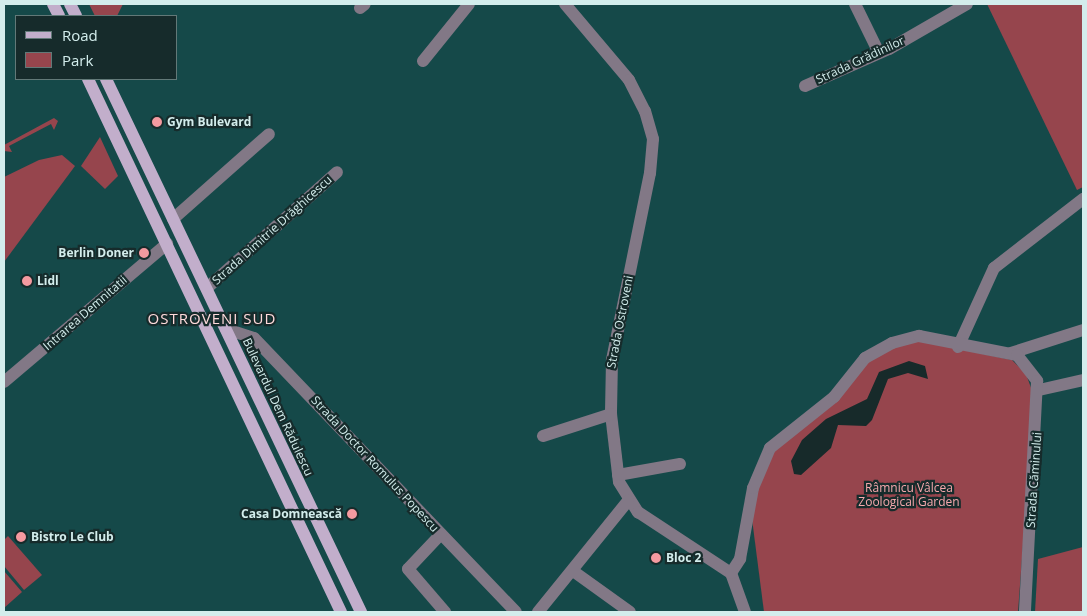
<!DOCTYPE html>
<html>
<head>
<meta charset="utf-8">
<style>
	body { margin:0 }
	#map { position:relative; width:1087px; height:616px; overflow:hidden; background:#154949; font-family:"Open Sans",sans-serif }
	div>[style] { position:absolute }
	.green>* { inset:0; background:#96454d }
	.water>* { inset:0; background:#172a2a }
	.minor>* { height:12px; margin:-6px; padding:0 6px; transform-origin:6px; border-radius:6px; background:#827886 }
	.major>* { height:12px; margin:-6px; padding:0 6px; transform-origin:6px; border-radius:6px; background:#c2aecb }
	.dots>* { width:14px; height:14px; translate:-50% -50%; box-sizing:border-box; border:2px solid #162b2b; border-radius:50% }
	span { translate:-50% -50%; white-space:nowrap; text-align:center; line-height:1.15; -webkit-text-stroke:4.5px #162b2b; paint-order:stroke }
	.street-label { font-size:12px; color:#d3edec }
	.poi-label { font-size:12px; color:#d3edec; font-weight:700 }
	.left { translate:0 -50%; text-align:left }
	.right { translate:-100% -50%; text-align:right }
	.park-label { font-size:12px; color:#f6a8ad }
	.quarter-label { font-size:15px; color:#fedadb; letter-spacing:1px }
	.frame { position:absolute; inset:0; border:5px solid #d3edec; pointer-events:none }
	.legend { position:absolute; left:15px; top:15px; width:162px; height:65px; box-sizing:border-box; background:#162b2b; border:1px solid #627978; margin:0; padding:6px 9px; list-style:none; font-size:15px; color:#d3edec }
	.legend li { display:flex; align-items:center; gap:10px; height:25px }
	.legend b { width:25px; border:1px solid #627978 }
</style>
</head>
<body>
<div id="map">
	<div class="green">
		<i style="clip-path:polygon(89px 4px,123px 4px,117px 16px,95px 16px)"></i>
		<i style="clip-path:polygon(987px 4px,1083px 4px,1083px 187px,1077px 190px)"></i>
		<i style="clip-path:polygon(54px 118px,58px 121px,54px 130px,51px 124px,9px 146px,12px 152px,4px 151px,4px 145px)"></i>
		<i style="clip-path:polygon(100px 137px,118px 176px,105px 189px,81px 166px)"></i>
		<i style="clip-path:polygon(62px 155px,75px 166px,4px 262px,4px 177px,39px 160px)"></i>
		<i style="clip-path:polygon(911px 339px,1012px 360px,1026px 374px,1034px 396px,1018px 612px,764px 612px,752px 519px,758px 484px,777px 445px,866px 362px)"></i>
		<i style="clip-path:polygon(8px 536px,42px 575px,24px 590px,4px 566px,4px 540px)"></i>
		<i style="clip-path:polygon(1083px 547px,1083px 612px,1035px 612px,1038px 559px)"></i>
		<i style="clip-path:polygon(4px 571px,22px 592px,4px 608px)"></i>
	</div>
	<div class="water">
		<i style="clip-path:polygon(909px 361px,925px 366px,928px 379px,908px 373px,888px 379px,872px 420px,866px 426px,838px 425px,831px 448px,801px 475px,794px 474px,791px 461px,802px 440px,826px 419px,867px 399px,879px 372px)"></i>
	</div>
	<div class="minor">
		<i style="left:565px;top:4px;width:99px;rotate:49.9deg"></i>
		<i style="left:629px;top:80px;width:35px;rotate:63deg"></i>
		<i style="left:645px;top:111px;width:29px;rotate:74deg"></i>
		<i style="left:653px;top:139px;width:34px;rotate:95deg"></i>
		<i style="left:650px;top:173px;width:191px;rotate:101.5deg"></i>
		<i style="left:612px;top:360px;width:54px;rotate:91.1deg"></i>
		<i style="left:611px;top:414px;width:68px;rotate:83.3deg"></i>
		<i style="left:619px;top:482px;width:36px;rotate:58deg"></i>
		<i style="left:638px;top:512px;width:111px;rotate:33.3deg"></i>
		<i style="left:731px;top:573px;width:41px;rotate:70.3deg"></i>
		<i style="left:855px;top:4px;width:52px;rotate:63.9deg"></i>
		<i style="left:360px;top:8px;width:6px;rotate:-39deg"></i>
		<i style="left:423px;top:61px;width:73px;rotate:-51.1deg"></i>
		<i style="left:805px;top:86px;width:92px;rotate:-23.8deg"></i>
		<i style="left:889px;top:49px;width:90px;rotate:-30deg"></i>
		<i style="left:173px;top:219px;width:128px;rotate:-41.5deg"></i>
		<i style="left:207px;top:288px;width:174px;rotate:-41.7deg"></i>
		<i style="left:226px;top:329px;width:29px;rotate:18deg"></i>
		<i style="left:254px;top:338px;width:379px;rotate:46.3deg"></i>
		<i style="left:958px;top:347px;width:87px;rotate:-65.5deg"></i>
		<i style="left:994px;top:268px;width:113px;rotate:-37.8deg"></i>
		<i style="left:1011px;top:353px;width:76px;rotate:-17.7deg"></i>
		<i style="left:4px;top:382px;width:214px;rotate:-40.3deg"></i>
		<i style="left:1039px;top:390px;width:45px;rotate:-12.8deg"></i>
		<i style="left:543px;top:436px;width:71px;rotate:-17.9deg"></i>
		<i style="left:618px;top:475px;width:63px;rotate:-10.1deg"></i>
		<i style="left:441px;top:534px;width:48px;rotate:133.3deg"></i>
		<i style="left:408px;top:569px;width:57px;rotate:49.3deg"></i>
		<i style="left:573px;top:571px;width:70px;rotate:35.7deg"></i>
		<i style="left:731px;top:573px;width:17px;rotate:-57deg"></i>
		<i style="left:740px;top:559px;width:72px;rotate:-79.6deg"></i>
		<i style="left:753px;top:488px;width:43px;rotate:-67deg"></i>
		<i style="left:770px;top:448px;width:82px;rotate:-38.6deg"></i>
		<i style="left:834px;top:397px;width:50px;rotate:-51.5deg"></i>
		<i style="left:865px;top:358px;width:31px;rotate:-29deg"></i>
		<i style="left:892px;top:343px;width:28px;rotate:-15deg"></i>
		<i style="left:919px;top:336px;width:100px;rotate:11deg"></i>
		<i style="left:1017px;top:355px;width:33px;rotate:52deg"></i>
		<i style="left:1037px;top:381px;width:231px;rotate:93deg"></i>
		<i style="left:538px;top:612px;width:143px;rotate:-51deg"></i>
	</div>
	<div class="major">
		<i style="left:53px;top:4px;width:13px;rotate:63deg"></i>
		<i style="left:70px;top:4px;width:13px;rotate:63deg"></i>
		<i style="left:88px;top:79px;width:590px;rotate:64.61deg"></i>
		<i style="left:106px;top:79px;width:591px;rotate:64.43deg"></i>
	</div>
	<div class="dots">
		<i style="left:157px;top:122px;background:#f49aa0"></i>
		<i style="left:144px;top:253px;background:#f49aa0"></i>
		<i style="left:27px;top:281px;background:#f49aa0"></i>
		<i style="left:352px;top:514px;background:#f49aa0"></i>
		<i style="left:21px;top:537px;background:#f49aa0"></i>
		<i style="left:656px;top:558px;background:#f49aa0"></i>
	</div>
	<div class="street-label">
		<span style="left:860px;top:60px;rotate:-25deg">Strada Grădinilor</span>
		<span style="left:272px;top:230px;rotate:-42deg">Strada Dimitrie Drăghicescu</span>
		<span style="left:85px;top:313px;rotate:-41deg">Intrarea Demnitatii</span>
		<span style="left:620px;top:322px;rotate:-79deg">Strada Ostroveni</span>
		<span style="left:278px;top:407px;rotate:65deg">Bulevardul Dem Rădulescu</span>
		<span style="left:375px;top:464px;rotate:47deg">Strada Doctor Romulus Popescu</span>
		<span style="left:1034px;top:480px;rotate:-86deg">Strada Căminului</span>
	</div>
	<div class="poi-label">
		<span class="left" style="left:167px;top:122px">Gym Bulevard</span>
		<span class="right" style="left:134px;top:253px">Berlin Doner</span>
		<span class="left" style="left:37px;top:281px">Lidl</span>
		<span class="right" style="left:342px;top:514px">Casa Domnească</span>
		<span class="left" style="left:31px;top:537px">Bistro Le Club</span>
		<span class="left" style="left:666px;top:558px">Bloc 2</span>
	</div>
	<div class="park-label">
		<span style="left:909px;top:495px">Râmnicu Vâlcea<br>Zoological Garden</span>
	</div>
	<div class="quarter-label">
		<span style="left:212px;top:319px">OSTROVENI SUD</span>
	</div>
	<div class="frame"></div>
	<ul class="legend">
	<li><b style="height:6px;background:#c2aecb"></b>Road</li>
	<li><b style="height:14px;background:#96454d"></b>Park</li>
	</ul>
</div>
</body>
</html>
